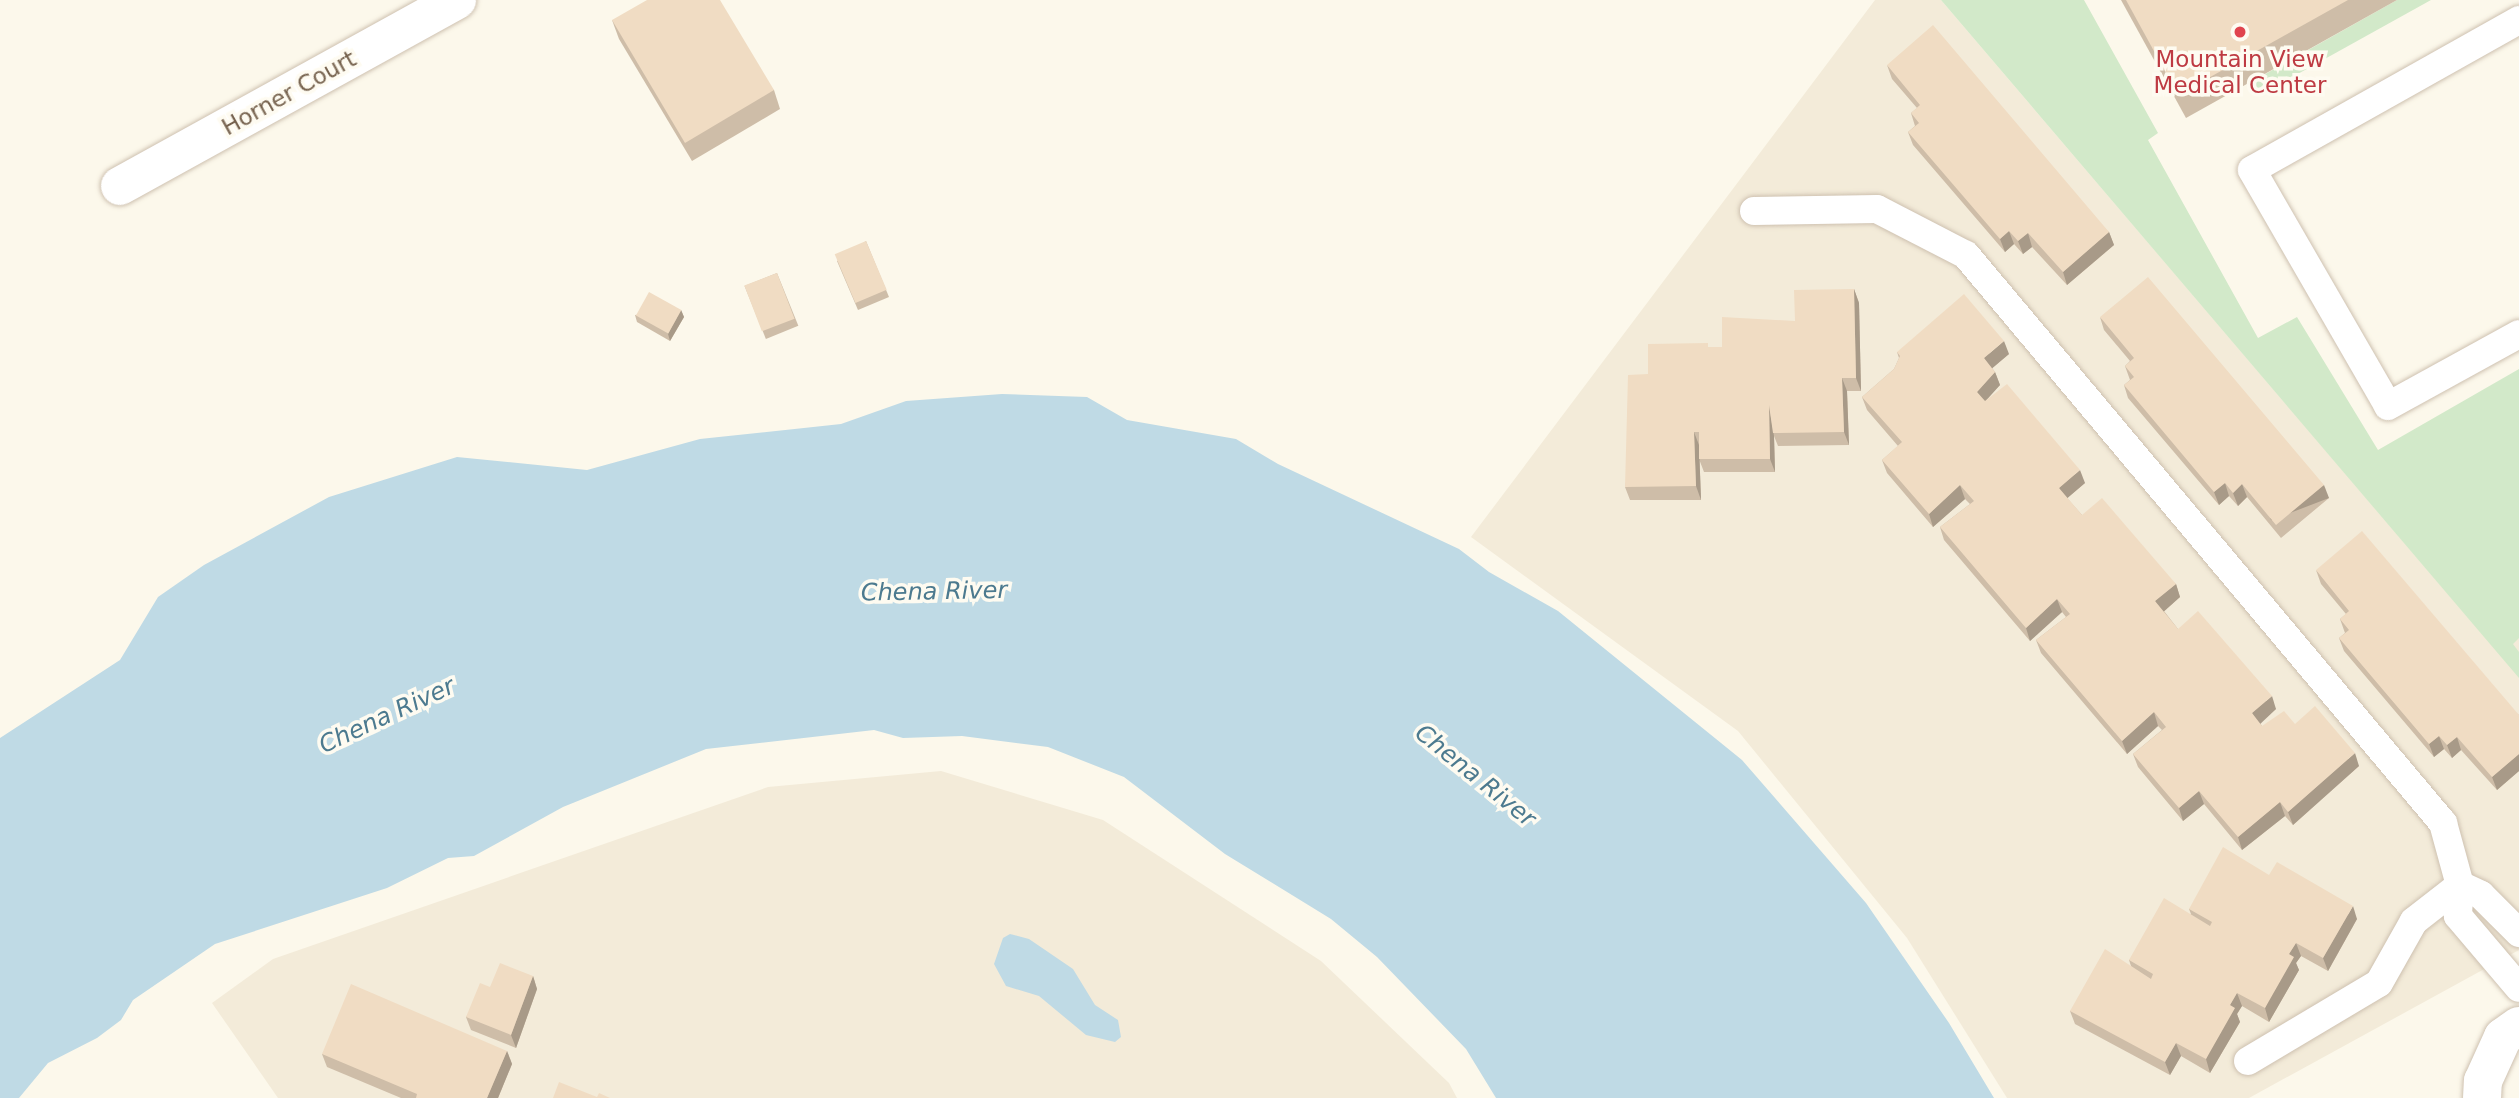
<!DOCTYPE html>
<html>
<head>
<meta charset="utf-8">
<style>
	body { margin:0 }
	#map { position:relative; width:2519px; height:1098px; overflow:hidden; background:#fcf8eb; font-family:"DejaVu Sans",sans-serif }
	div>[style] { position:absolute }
	.residential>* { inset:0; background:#f3ebd9 }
	.green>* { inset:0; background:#d2e9c9 }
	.water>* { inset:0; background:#bfdae5 }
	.roads { filter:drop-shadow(0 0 2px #cec1b0) drop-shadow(0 0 2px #cec1b0) }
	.lane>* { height:28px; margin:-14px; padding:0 14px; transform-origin:14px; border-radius:14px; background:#fff }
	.street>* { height:38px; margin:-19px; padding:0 19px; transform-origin:19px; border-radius:19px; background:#fff }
	.wall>* { inset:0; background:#cebda8; transform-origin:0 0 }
	.shaded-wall>* { inset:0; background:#a89a88; transform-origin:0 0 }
	.building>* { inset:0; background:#f0dcc3; transform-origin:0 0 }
	.dots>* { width:19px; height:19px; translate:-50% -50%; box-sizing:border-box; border:4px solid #fefbf1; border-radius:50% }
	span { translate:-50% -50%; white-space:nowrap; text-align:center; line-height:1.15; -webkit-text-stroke:7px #fefbf1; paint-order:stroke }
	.health-label { font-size:23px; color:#be3a42 }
	.street-label { font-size:23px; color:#76624e }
	.water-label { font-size:24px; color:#4c7a8f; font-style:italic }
</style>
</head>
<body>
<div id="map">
	<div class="residential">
		<i style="clip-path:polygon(1875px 0,1941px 0,2470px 620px,2519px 594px,2519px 950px,2249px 1098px,2007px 1098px,1907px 938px,1738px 731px,1471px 537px)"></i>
		<i style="clip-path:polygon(941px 771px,1103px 820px,1321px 961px,1449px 1083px,1457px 1098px,278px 1098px,212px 1003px,273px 959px,768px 787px)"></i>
	</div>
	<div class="green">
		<i style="clip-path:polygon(1941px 0,2084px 0,2158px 133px,2148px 140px,2258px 338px,2297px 317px,2378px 450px,2519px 369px,2519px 638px,2513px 644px,2519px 652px,2519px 678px)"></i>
		<i style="clip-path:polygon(2397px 0,2431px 0,2260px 95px,2253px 81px)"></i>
	</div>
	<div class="water">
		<i style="clip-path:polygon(1002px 394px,1087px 397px,1127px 420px,1236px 439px,1278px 464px,1459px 549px,1489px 572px,1558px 611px,1742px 760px,1866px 903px,1949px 1023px,1994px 1098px,1496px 1098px,1466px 1049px,1377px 957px,1331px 919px,1225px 854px,1124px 777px,1048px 747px,962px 736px,903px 738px,874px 730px,706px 749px,563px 807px,474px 856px,448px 858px,387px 888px,215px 944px,133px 1000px,121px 1020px,97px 1038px,48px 1063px,19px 1098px,0 1098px,0 738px,120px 660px,158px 597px,204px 565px,329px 497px,457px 457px,587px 470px,700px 439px,841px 424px,906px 401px)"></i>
		<i style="clip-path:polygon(1010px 934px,1029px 939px,1073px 969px,1095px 1005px,1118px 1020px,1121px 1037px,1115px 1042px,1086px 1035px,1039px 996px,1006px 986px,994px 964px,1003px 938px)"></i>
	</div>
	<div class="roads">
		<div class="lane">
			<i style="left:2519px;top:20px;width:306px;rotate:150.7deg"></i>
			<i style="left:2252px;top:170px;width:272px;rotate:60deg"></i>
			<i style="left:2388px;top:406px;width:149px;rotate:-28.8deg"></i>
			<i style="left:1754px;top:211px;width:123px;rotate:-0.9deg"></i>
			<i style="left:1877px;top:209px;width:100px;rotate:27.3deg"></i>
			<i style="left:1966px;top:255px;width:742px;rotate:49.98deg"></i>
			<i style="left:2443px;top:823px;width:64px;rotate:74.7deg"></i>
			<i style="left:2460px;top:885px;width:31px;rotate:94deg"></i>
			<i style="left:2458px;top:916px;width:94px;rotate:49.7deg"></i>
			<i style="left:2460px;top:885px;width:23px;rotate:25deg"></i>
			<i style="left:2481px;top:895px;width:54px;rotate:45deg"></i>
			<i style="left:2248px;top:1061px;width:152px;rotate:-30.8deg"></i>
			<i style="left:2379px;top:983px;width:71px;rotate:-60.6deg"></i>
			<i style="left:2414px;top:921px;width:58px;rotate:-38deg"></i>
		</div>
		<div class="street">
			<i style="left:120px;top:186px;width:385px;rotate:-28.9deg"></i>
			<i style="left:2482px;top:1098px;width:17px;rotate:-87deg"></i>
			<i style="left:2483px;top:1081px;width:48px;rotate:-65.6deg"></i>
			<i style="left:2503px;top:1037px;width:19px;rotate:-35deg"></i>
		</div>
	</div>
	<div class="wall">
		<i style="clip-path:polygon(2121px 0,2397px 0,2186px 118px)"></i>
		<i style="clip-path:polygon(612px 20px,774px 90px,780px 109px,692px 161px,619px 39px)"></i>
		<i style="clip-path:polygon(1887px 65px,2109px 232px,2114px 245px,2067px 285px,2032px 247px,2023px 254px,2014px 244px,2005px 252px,1913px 145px,1908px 132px,1915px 126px,1911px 113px,1917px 108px,1892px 79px)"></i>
		<i style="clip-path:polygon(866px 241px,889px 297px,858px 310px,837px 261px)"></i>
		<i style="left:777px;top:273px;width:57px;height:35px;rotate:68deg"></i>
		<i style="clip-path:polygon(1854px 289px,1859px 303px,1861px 391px,1847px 391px,1849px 445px,1778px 446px,1774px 436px,1775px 472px,1704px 472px,1699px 459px,1699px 445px,1701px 500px,1630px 500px,1625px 487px,1648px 374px,1710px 347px,1722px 347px,1795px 321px)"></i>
		<i style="clip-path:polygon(681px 310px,684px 317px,670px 341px,637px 322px,635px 315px)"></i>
		<i style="clip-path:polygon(2100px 317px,2329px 498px,2281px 538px,2247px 497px,2238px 506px,2229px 496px,2219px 505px,2128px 398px,2124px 385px,2130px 380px,2125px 366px,2130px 361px,2104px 330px)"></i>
		<i style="clip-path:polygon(1897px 352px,2009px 354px,1992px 368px,1995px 372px,2000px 385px,1985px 401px,2085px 483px,2067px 498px,2082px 515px,2176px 584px,2180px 597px,2164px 611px,2178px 629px,2276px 709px,2260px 723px,2262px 726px,2295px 724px,2359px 766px,2293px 825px,2285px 816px,2242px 850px,2204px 804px,2183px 821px,2138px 767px,2133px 754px,2162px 730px,2158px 726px,2127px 754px,2041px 653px,2036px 640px,2066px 617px,2062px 612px,2030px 641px,1944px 540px,1940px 527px,1970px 504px,1965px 499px,1933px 527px,1887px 473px,1882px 460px,1898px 446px,1867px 410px,1862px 397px,1894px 369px,1899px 358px)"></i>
		<i style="clip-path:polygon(2316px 570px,2519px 715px,2519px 771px,2497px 790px,2461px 750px,2452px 758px,2444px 749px,2434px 757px,2344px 651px,2339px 638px,2345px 633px,2340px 619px,2346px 614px,2321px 584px)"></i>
		<i style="clip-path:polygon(2269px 875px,2357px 919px,2328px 971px,2301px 956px,2296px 963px,2299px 970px,2269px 1022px,2242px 1006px,2237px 1014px,2240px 1022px,2210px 1073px,2181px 1056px,2170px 1075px,2075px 1024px,2070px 1011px,2131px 966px,2129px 960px,2191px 914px,2189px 909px)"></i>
		<i style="clip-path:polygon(533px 976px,537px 989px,516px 1048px,471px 1030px,466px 1017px,490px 987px)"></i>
		<i style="clip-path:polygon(507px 1051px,512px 1064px,498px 1098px,401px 1098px,327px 1067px,322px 1054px)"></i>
	</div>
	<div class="shaded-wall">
		<i style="clip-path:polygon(2009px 231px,2014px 244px,2005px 252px,2000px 239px)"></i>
		<i style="clip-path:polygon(2109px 232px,2114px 245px,2067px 285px,2063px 272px)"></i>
		<i style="clip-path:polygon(2028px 233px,2032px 247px,2023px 254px,2018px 241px)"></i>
		<i style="clip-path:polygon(1854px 289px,1859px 303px,1861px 391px,1856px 378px)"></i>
		<i style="clip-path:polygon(681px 310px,684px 317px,670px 341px,668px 334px)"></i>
		<i style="clip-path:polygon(2004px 341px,2009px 354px,1989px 371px,1984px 358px)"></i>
		<i style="clip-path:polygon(1995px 372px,2000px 385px,1982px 405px,1977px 392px)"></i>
		<i style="clip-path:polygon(1842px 378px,1847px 391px,1849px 445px,1844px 432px)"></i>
		<i style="clip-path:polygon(1769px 405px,1774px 436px,1775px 472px,1770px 459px)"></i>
		<i style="clip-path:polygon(1694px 432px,1699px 445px,1701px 500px,1696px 486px)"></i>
		<i style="clip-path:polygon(2080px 470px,2085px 483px,2064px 501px,2059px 488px)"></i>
		<i style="clip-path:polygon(2225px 483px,2229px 496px,2219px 505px,2214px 492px)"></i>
		<i style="clip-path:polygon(2242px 484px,2247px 497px,2238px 506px,2233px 493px)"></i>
		<i style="clip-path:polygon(1960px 485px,1965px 499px,1933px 527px,1929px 514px)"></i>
		<i style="left:2324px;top:485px;width:14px;height:62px;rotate:69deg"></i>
		<i style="clip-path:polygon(2176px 584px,2180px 597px,2160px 615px,2155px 601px)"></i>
		<i style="clip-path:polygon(2057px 599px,2062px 612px,2030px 641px,2026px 628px)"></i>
		<i style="clip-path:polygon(2272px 696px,2276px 709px,2257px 727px,2252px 713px)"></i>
		<i style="clip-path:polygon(2154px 712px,2158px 726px,2127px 754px,2122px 741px)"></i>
		<i style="clip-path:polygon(2439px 736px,2444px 749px,2434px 757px,2429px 744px)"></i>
		<i style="clip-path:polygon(2457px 737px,2461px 750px,2452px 758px,2447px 745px)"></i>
		<i style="clip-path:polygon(2355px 753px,2359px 766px,2293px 825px,2288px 812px)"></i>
		<i style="clip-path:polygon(2519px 754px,2519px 771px,2497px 790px,2492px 777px)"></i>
		<i style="clip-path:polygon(2199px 791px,2204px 804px,2183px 821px,2179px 808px)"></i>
		<i style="clip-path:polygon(2280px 802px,2285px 816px,2242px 850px,2238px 837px)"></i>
		<i style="clip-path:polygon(2353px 906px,2357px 919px,2328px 971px,2323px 958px)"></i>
		<i style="clip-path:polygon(2296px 943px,2301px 956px,2296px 963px,2299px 970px,2269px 1022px,2265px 1008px,2289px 954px)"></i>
		<i style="clip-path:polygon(533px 976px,537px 989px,516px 1048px,511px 1035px)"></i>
		<i style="clip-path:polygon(2237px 993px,2242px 1006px,2237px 1014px,2240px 1022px,2210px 1073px,2206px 1059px,2230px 1005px)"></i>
		<i style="clip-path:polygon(2176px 1043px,2181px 1056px,2170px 1075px,2165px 1062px)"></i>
		<i style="clip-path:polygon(507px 1051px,512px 1064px,498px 1098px,487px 1098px)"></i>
	</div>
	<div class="building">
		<i style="clip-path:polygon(647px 0,720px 0,774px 90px,685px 143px,612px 20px)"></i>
		<i style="clip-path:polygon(2126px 0,2348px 0,2178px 95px)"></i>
		<i style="clip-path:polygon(1933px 25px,2109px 232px,2063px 272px,2028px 233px,2018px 241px,2009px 231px,2000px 239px,1908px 132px,1919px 123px,1911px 113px,1920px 105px,1887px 65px)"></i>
		<i style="left:866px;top:241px;width:53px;height:34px;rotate:67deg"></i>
		<i style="left:777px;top:273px;width:49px;height:35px;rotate:69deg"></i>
		<i style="clip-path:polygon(2148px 277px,2324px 485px,2276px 525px,2242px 484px,2233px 493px,2225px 483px,2214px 492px,2124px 385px,2134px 377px,2125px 366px,2134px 358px,2100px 317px)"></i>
		<i style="clip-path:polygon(1854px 289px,1856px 378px,1842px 378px,1844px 432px,1773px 433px,1769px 405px,1770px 459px,1699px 459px,1699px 432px,1694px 432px,1696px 486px,1625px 487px,1628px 375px,1648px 374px,1648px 344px,1708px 343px,1708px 347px,1722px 347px,1722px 317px,1795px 321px,1794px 290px)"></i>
		<i style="left:649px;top:292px;width:37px;height:27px;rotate:29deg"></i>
		<i style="clip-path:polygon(1964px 294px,2004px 341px,1984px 358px,1995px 372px,1977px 392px,1985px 401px,2007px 384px,2080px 470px,2059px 488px,2082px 515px,2102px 498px,2176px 584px,2155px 601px,2178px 629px,2198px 611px,2272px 696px,2252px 713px,2262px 726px,2284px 711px,2295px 724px,2315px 706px,2355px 753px,2288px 812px,2280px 802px,2238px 837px,2199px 791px,2179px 808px,2133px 754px,2166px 727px,2154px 712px,2122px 741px,2036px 640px,2070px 614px,2057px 599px,2026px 628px,1940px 527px,1974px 501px,1960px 485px,1929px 514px,1882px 460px,1902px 442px,1862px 397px,1894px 369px,1900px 356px,1897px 352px)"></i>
		<i style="clip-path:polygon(2362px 531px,2519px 715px,2519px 754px,2492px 777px,2457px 737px,2447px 745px,2439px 736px,2429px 744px,2339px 638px,2349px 630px,2340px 619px,2349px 611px,2316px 570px)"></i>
		<i style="clip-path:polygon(2223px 847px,2269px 875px,2277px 862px,2353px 906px,2323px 958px,2296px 943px,2289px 954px,2294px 957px,2265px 1008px,2237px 993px,2230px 1005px,2235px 1008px,2206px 1059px,2176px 1043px,2165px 1062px,2070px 1011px,2105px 949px,2151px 979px,2153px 974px,2129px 960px,2164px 898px,2210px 926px,2212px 922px,2189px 909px)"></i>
		<i style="clip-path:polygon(500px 963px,533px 976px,511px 1035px,466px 1017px,480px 983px,490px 987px)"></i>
		<i style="clip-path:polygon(351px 984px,507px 1051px,487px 1098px,416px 1098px,417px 1094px,322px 1054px)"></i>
		<i style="clip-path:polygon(559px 1082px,597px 1097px,599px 1093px,610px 1098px,553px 1098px)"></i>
	</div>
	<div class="dots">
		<i style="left:2240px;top:32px;background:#e0444e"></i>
	</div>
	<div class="health-label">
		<span style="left:2240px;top:72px">Mountain View<br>Medical Center</span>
	</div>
	<div class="street-label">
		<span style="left:289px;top:93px;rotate:-29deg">Horner Court</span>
	</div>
	<div class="water-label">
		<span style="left:934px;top:592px;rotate:-1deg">Chena River</span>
		<span style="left:387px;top:716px;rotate:-25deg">Chena River</span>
		<span style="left:1475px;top:776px;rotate:39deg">Chena River</span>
	</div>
</div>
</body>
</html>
